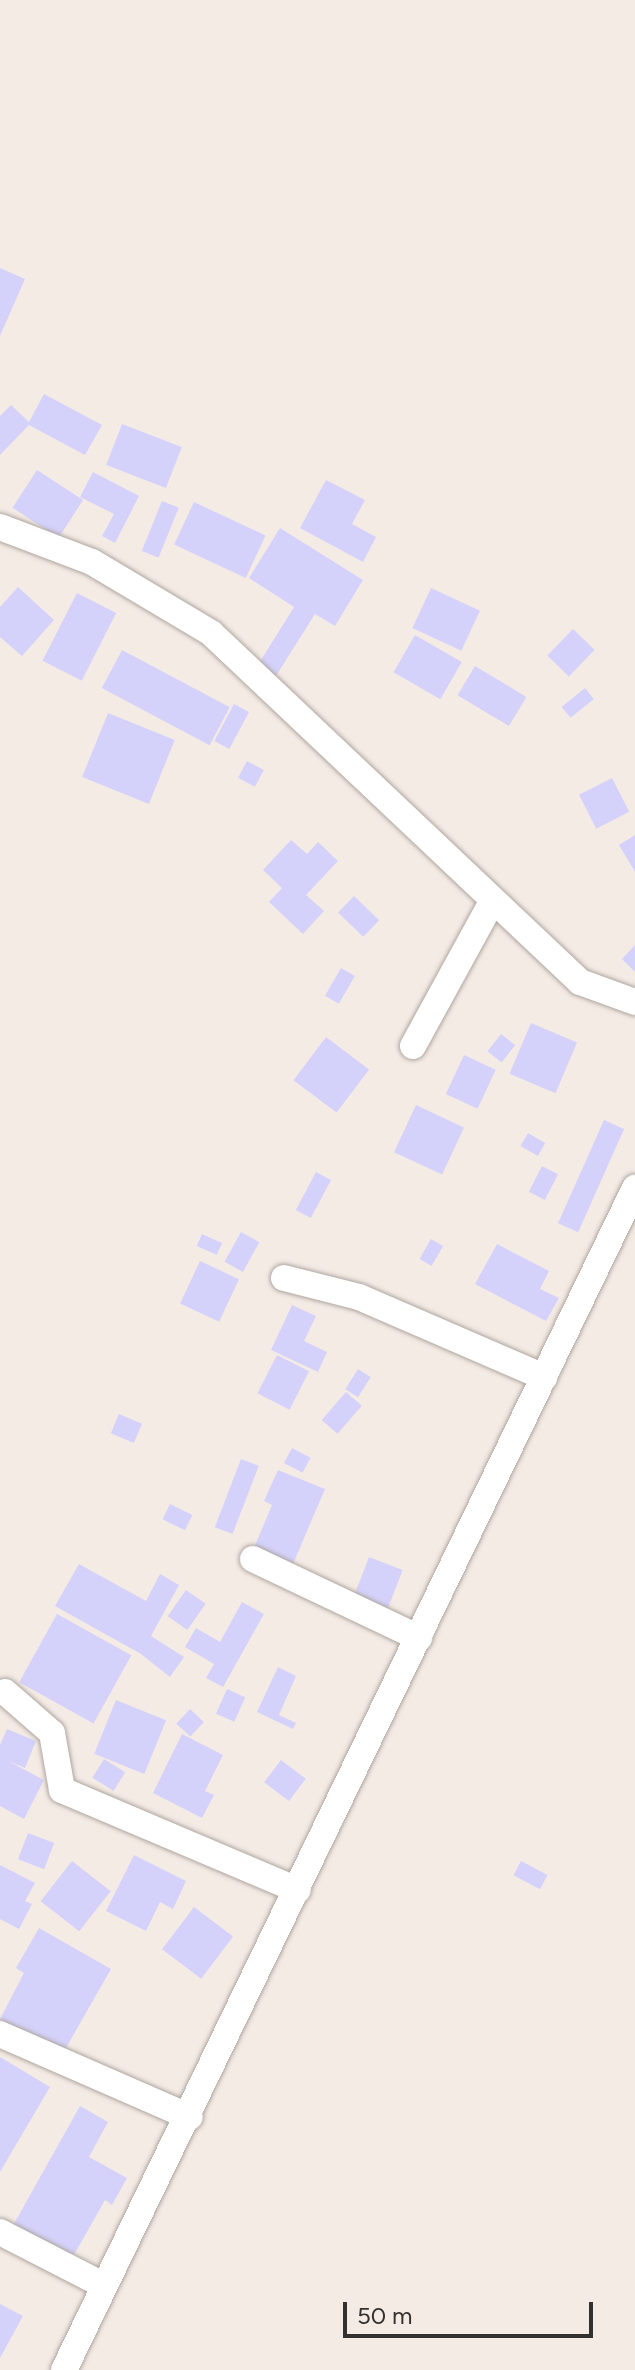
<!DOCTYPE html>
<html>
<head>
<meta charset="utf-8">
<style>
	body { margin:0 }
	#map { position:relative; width:635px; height:2370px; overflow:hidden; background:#f5ebe5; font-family:Figtree,sans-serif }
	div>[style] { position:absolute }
	.building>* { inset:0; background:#d4d2fb; transform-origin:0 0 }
	.roads { filter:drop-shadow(0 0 2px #afa6a0) drop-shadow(0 0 2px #afa6a0) }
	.minor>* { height:26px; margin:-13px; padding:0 13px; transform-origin:13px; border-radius:13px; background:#fff }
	span { translate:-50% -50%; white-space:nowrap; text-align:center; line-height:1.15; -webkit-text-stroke:7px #f5ebe5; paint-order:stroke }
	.scale { position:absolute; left:343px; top:2302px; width:250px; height:36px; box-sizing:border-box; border:4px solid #34302e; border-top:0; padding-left:10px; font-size:24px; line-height:28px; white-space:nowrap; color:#34302e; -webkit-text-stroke:6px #f5ebe5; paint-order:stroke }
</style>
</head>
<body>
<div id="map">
	<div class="building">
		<i style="clip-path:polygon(0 268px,25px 279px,0 336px)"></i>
		<i style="clip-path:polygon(44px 394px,102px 425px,85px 455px,29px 425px,0 455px,0 416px,11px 405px,29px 422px)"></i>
		<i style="left:122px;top:424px;width:64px;height:44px;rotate:21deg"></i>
		<i style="left:37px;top:470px;width:55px;height:45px;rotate:33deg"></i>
		<i style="clip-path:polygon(93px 472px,139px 496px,115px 543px,102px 536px,114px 514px,80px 497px)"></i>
		<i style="clip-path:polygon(326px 480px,365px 500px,352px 524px,376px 537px,363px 562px,300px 528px)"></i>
		<i style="left:162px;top:501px;width:18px;height:54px;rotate:22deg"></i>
		<i style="left:194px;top:502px;width:79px;height:47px;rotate:25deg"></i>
		<i style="clip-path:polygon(280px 528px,363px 580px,335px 626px,315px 614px,274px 679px,256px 668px,294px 607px,249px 578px)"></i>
		<i style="clip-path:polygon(18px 587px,54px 620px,22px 656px,0 637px,0 607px)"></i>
		<i style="left:431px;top:588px;width:54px;height:44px;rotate:25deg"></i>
		<i style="left:77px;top:593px;width:44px;height:76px;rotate:27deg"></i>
		<i style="left:573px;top:629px;width:30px;height:37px;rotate:44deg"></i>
		<i style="left:415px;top:635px;width:54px;height:43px;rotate:30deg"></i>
		<i style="left:122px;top:650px;width:122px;height:43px;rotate:28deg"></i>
		<i style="left:475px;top:666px;width:60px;height:34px;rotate:31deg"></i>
		<i style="left:585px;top:688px;width:14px;height:30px;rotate:51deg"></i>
		<i style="left:234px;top:704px;width:17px;height:42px;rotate:28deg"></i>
		<i style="left:108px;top:713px;width:72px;height:69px;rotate:22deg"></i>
		<i style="left:247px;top:761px;width:19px;height:19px;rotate:28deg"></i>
		<i style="left:612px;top:778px;width:38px;height:37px;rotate:63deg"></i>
		<i style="clip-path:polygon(635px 835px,635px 872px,619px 845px)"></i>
		<i style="clip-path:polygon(291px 840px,307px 854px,318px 842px,338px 861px,306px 895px,324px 911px,303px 934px,269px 902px,282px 888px,263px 870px)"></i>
		<i style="left:354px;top:896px;width:35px;height:23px;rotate:44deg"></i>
		<i style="clip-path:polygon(635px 945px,635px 972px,622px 959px)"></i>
		<i style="left:341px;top:968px;width:16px;height:32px;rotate:30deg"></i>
		<i style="left:531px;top:1023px;width:50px;height:55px;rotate:23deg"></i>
		<i style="left:501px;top:1034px;width:18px;height:22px;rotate:38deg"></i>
		<i style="left:326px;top:1037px;width:54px;height:54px;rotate:37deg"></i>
		<i style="left:464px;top:1055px;width:35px;height:43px;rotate:25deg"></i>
		<i style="left:416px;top:1105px;width:53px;height:52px;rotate:25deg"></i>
		<i style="left:604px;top:1120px;width:22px;height:113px;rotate:24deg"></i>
		<i style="left:528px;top:1133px;width:20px;height:15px;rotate:30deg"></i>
		<i style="left:542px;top:1166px;width:18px;height:29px;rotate:27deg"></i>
		<i style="left:316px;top:1172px;width:17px;height:43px;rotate:28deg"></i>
		<i style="left:241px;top:1232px;width:21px;height:34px;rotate:29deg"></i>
		<i style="left:202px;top:1234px;width:22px;height:13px;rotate:24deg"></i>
		<i style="left:431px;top:1239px;width:14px;height:23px;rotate:30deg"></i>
		<i style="clip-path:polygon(497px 1244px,549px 1271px,540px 1289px,559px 1298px,546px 1321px,475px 1284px)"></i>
		<i style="left:200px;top:1261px;width:43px;height:47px;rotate:25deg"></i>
		<i style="clip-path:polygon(292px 1305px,316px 1316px,304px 1341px,327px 1352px,318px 1372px,271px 1350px)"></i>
		<i style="left:277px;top:1355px;width:36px;height:43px;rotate:27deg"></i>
		<i style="left:358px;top:1369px;width:15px;height:24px;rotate:32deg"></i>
		<i style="left:346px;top:1392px;width:21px;height:37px;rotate:41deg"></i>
		<i style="left:119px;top:1414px;width:25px;height:21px;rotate:23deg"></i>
		<i style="left:292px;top:1448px;width:21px;height:17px;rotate:28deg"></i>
		<i style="left:241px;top:1459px;width:19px;height:73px;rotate:21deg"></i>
		<i style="clip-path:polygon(278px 1470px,325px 1489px,290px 1571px,251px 1555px,272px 1505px,264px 1501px)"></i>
		<i style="left:170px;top:1504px;width:25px;height:17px;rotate:26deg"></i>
		<i style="left:369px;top:1557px;width:36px;height:45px;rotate:21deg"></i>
		<i style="clip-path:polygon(79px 1564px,146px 1601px,160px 1574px,179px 1585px,151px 1636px,184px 1657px,170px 1677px,141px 1654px,55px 1606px)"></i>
		<i style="left:186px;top:1590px;width:24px;height:32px;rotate:35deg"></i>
		<i style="clip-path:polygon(242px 1602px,264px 1614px,223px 1687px,206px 1678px,214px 1664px,185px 1647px,196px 1628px,220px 1642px)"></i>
		<i style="left:57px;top:1614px;width:85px;height:78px;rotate:29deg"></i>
		<i style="clip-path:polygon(278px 1667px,296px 1676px,279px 1715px,296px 1723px,293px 1729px,257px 1712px)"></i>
		<i style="left:227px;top:1689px;width:20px;height:27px;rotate:24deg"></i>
		<i style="left:116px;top:1700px;width:54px;height:58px;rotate:22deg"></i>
		<i style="left:190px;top:1709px;width:19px;height:20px;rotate:43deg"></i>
		<i style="clip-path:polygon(7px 1729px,36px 1741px,25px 1768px,8px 1761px,44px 1780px,24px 1819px,0 1806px,0 1745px)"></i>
		<i style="clip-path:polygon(182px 1734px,223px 1755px,205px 1791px,214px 1795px,202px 1818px,153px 1793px)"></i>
		<i style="left:104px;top:1759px;width:25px;height:22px;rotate:32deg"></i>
		<i style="left:281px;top:1760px;width:31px;height:28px;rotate:37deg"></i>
		<i style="left:28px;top:1833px;width:28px;height:28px;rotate:21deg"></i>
		<i style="clip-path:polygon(134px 1855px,186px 1881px,173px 1909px,160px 1902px,146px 1931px,106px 1911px)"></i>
		<i style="left:72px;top:1861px;width:49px;height:51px;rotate:38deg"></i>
		<i style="left:521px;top:1861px;width:30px;height:16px;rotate:28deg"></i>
		<i style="clip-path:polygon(0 1865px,35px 1883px,25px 1901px,32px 1904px,19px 1929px,0 1919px)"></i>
		<i style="left:194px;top:1907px;width:49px;height:53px;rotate:37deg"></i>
		<i style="clip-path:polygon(39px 1928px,111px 1969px,62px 2055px,0 2019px,24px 1973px,16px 1968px)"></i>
		<i style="clip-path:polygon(0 2057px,50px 2087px,0 2172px)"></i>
		<i style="clip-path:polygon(80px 2106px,108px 2122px,89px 2157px,127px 2178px,112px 2205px,105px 2200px,70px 2262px,11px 2229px)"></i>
		<i style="clip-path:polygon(0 2304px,23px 2316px,0 2358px)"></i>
	</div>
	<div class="roads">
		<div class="minor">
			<i style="left:0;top:527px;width:98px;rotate:20.8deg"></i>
			<i style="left:92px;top:562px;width:139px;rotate:30.8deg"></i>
			<i style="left:211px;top:633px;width:508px;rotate:43.4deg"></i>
			<i style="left:580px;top:982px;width:59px;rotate:20deg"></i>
			<i style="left:413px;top:1046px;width:166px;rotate:-61.3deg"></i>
			<i style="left:284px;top:1278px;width:77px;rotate:14.2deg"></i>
			<i style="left:359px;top:1297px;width:202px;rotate:23.4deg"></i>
			<i style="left:253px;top:1559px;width:184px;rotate:25.4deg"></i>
			<i style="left:5px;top:1692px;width:62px;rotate:41.1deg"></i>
			<i style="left:52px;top:1733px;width:58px;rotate:80deg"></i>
			<i style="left:62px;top:1790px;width:256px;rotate:23deg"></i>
			<i style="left:0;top:2034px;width:207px;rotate:23.6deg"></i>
			<i style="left:0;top:2232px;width:116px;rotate:27.2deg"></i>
			<i style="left:64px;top:2370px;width:1313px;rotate:-64.22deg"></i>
		</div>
	</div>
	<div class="scale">50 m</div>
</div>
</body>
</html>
